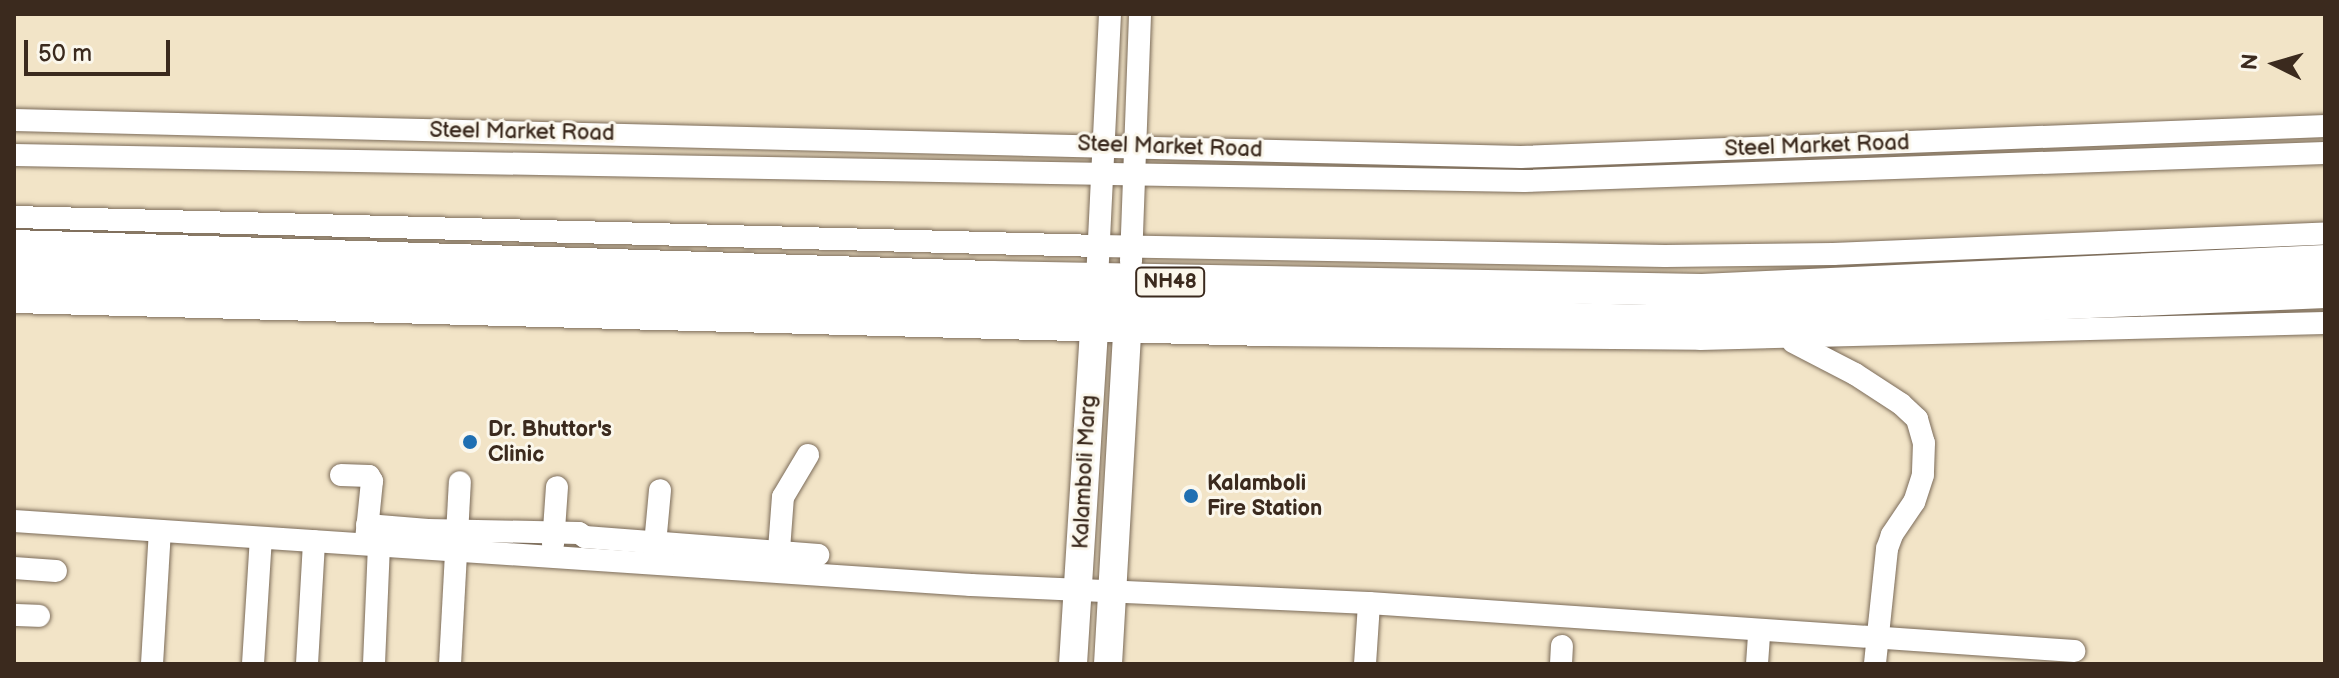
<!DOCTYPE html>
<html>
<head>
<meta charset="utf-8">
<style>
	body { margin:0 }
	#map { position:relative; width:2339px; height:678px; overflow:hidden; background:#f2e4c7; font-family:"Balsamiq Sans",sans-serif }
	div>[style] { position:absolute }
	.roads { filter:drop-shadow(0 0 2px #7b6b59) drop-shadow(0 0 2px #7b6b59) }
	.minor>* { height:22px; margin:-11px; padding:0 11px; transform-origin:11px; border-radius:11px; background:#fff }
	.major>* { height:28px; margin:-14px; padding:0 14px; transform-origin:14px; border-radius:14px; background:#fff }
	.highway>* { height:32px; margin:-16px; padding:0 16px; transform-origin:16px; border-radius:16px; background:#fff }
	.dots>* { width:22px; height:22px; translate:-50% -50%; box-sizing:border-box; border:4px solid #fbf7ec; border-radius:50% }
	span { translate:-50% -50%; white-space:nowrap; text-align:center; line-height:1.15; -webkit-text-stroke:6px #fbf7ec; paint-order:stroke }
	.shield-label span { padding:2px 6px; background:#fbf7ec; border:2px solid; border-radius:6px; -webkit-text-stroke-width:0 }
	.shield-label { font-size:20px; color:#3b2a1e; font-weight:700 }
	.street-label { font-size:22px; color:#3b2a1e }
	.poi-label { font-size:22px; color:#3b2a1e; font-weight:700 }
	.left { translate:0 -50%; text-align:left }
	.frame { position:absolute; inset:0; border:16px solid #3b2a1e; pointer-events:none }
	.north { position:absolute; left:2235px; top:24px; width:80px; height:80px; -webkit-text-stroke:6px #fbf7ec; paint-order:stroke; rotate:275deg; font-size:22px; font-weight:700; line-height:32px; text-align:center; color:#3b2a1e }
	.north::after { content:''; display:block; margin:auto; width:28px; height:36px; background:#3b2a1e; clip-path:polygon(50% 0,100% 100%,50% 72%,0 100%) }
	.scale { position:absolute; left:24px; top:40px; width:146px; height:36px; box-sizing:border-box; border:4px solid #3b2a1e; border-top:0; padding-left:10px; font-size:24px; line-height:28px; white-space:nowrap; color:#3b2a1e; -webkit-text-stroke:6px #fbf7ec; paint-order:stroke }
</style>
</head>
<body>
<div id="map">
	<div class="roads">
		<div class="minor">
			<i style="left:14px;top:120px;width:1507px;rotate:1.41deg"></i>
			<i style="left:1521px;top:157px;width:805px;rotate:-2.21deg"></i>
			<i style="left:14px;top:155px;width:1510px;rotate:0.99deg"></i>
			<i style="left:1524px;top:181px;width:801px;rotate:-2deg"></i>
			<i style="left:14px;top:217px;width:1085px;rotate:1.53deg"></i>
			<i style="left:1099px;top:246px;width:566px;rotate:1.01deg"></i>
			<i style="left:1665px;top:256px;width:168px;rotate:-0.7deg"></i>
			<i style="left:1833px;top:254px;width:492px;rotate:-2.4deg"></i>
			<i style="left:1131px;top:261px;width:247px;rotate:-87.9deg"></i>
			<i style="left:1097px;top:280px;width:266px;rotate:-87.2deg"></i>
			<i style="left:14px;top:302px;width:1253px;rotate:1.51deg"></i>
			<i style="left:1267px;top:335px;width:433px;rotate:0.5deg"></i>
			<i style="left:1700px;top:339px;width:625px;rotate:-1.47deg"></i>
			<i style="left:1793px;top:342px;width:70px;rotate:27.3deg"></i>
			<i style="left:1855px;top:374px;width:55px;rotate:33.1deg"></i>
			<i style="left:1901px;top:404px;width:22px;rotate:43deg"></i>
			<i style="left:1917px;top:419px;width:25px;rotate:74deg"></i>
			<i style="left:1924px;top:443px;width:32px;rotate:92deg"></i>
			<i style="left:1923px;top:475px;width:28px;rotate:108deg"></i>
			<i style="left:1914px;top:502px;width:40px;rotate:124deg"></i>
			<i style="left:1892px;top:535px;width:15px;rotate:110deg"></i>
			<i style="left:1887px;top:549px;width:116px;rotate:96deg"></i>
			<i style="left:341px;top:475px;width:28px;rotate:2deg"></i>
			<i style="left:369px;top:476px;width:6px;rotate:59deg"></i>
			<i style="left:372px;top:481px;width:59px;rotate:95.8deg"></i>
			<i style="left:14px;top:521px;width:959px;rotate:3.83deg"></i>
			<i style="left:971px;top:585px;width:398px;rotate:2.6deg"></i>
			<i style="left:1369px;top:603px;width:707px;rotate:3.89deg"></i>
			<i style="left:367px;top:525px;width:61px;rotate:4.7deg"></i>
			<i style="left:428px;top:530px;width:151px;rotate:1.1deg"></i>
			<i style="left:579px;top:533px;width:7px;rotate:34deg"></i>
			<i style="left:585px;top:537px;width:234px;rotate:4.4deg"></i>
			<i style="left:553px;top:544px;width:57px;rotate:-86deg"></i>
			<i style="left:654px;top:555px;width:65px;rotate:-84.7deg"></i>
			<i style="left:778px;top:563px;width:66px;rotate:-85.7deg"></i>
			<i style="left:783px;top:497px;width:49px;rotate:-59.2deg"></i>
			<i style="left:14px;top:568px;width:42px;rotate:4.1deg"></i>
			<i style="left:14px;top:615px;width:25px;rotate:2deg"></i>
			<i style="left:152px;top:664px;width:133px;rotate:-86.6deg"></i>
			<i style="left:253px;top:664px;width:126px;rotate:-86.4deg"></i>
			<i style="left:307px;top:664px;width:123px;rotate:-86.7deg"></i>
			<i style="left:374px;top:664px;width:118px;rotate:-87.6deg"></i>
			<i style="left:450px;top:664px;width:182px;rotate:-86.9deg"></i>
			<i style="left:1365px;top:664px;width:61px;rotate:-86.2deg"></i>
			<i style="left:1561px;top:664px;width:18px;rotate:-87deg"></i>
			<i style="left:1757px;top:664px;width:32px;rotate:-86deg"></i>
		</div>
		<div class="major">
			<i style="left:1073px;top:664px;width:379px;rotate:-86.4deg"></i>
			<i style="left:1108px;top:664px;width:380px;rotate:-86.7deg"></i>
		</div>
		<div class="highway">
			<i style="left:14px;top:246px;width:978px;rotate:1.82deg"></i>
			<i style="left:992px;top:277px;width:710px;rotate:1.05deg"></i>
			<i style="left:1702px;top:290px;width:624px;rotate:-2.67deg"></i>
			<i style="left:14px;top:277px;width:1634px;rotate:1.54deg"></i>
			<i style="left:1647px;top:321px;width:679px;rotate:-2.45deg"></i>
		</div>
	</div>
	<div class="dots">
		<i style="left:470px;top:442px;background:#1f6fb2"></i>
		<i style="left:1191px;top:496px;background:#1f6fb2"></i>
	</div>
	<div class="shield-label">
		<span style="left:1170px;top:282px">NH48</span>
	</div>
	<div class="street-label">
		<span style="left:522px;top:132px;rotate:1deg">Steel Market Road</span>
		<span style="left:1817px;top:146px;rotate:-2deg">Steel Market Road</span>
		<span style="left:1170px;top:147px;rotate:2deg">Steel Market Road</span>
		<span style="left:1085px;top:472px;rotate:-87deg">Kalamboli Marg</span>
	</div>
	<div class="poi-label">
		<span class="left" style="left:488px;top:442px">Dr. Bhuttor's<br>Clinic</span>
		<span class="left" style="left:1207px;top:496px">Kalamboli<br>Fire Station</span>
	</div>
	<div class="frame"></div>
	<div class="north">N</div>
	<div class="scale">50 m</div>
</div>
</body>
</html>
